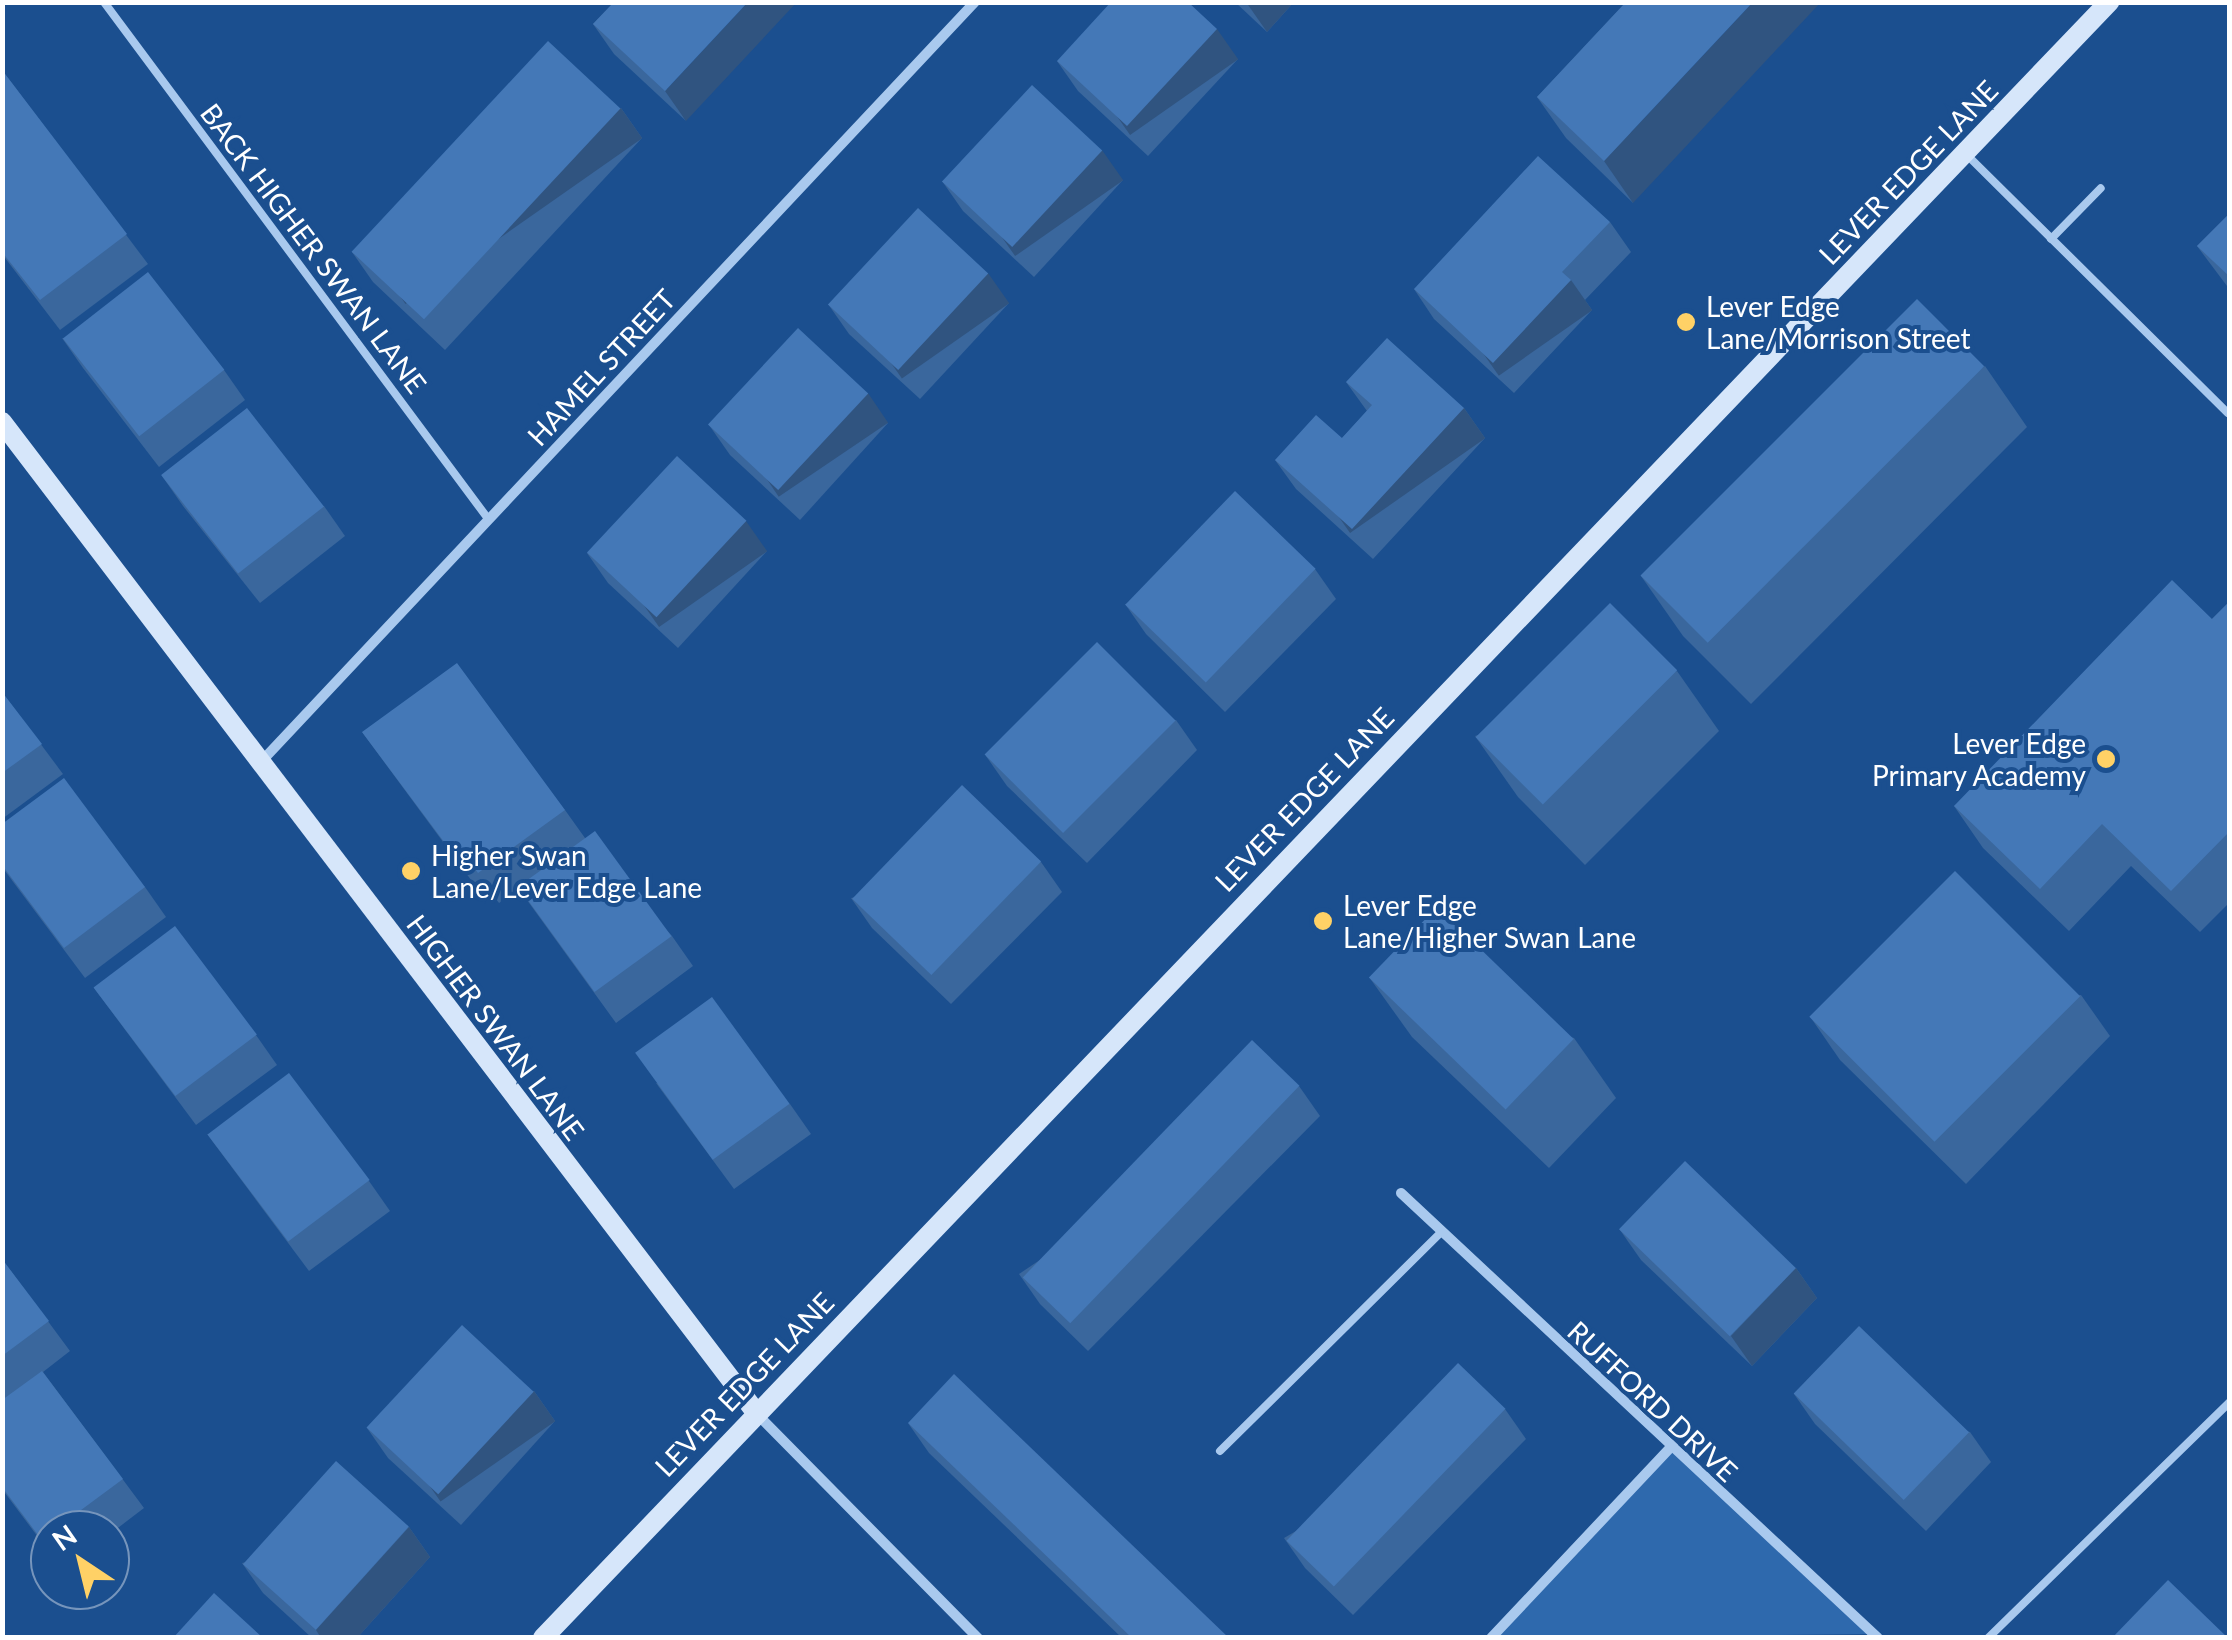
<!DOCTYPE html>
<html>
<head>
<meta charset="utf-8">
<style>
	body { margin:0 }
	#map { position:relative; width:2232px; height:1640px; overflow:hidden; background:#1b4f8f; font-family:Lato,sans-serif }
	div>[style] { position:absolute }
	.green>* { inset:0; background:#2e69ad }
	.lane>* { height:8px; margin:-4px; padding:0 4px; transform-origin:4px; border-radius:4px; background:#a9c9ee }
	.street>* { height:10px; margin:-5px; padding:0 5px; transform-origin:5px; border-radius:5px; background:#a9c9ee }
	.secondary>* { height:20px; margin:-10px; padding:0 10px; transform-origin:10px; border-radius:10px; background:#d6e6fa }
	.wall>* { inset:0; background:#3a679d }
	.shaded-wall>* { inset:0; background:#305480; transform-origin:0 0 }
	.building>* { inset:0; background:#4478b7; transform-origin:0 0 }
	.dots>* { width:28px; height:28px; translate:-50% -50%; box-sizing:border-box; border:5px solid #1b4f8f; border-radius:50% }
	span { translate:-50% -50%; white-space:nowrap; text-align:center; line-height:1.15; -webkit-text-stroke:8px #1b4f8f; paint-order:stroke }
	.street-label { font-size:28px; color:#fff }
	.poi-label { font-size:28px; color:#fff }
	.left { translate:0 -50%; text-align:left }
	.right { translate:-100% -50%; text-align:right }
	.frame { position:absolute; inset:0; border:5px solid #fff; pointer-events:none }
	.north { position:absolute; left:30px; top:1510px; width:100px; height:100px; box-sizing:border-box; background:#1b4f8f; border:2px solid #7695bc; border-radius:50%; rotate:325deg; font-size:28px; font-weight:700; line-height:40px; text-align:center; color:#fff }
	.north::after { content:''; display:block; margin:auto; width:35px; height:45px; background:#ffd166; clip-path:polygon(50% 0,100% 100%,50% 72%,0 100%) }
</style>
</head>
<body>
<div id="map">
	<div class="green">
		<i style="clip-path:polygon(1670px 1448px,1875px 1634px,1491px 1638px)"></i>
	</div>
	<div class="lane">
		<i style="left:104px;top:2px;width:645px;rotate:53.38deg"></i>
		<i style="left:1965px;top:153px;width:370px;rotate:44.7deg"></i>
		<i style="left:2051px;top:239px;width:71px;rotate:-45.6deg"></i>
		<i style="left:1220px;top:1451px;width:311px;rotate:-44.7deg"></i>
		<i style="left:1988px;top:1638px;width:338px;rotate:-44.3deg"></i>
	</div>
	<div class="street">
		<i style="left:260px;top:763px;width:1044px;rotate:-46.79deg"></i>
		<i style="left:1401px;top:1193px;width:652px;rotate:43.01deg"></i>
		<i style="left:757px;top:1414px;width:315px;rotate:45.4deg"></i>
		<i style="left:1491px;top:1638px;width:261px;rotate:-46.7deg"></i>
	</div>
	<div class="secondary">
		<i style="left:2px;top:422px;width:1243px;rotate:52.72deg"></i>
		<i style="left:543px;top:1638px;width:2265px;rotate:-46.25deg"></i>
	</div>
	<div class="wall">
		<i style="clip-path:polygon(614px 2px,686px 121px,614px 54px,593px 24px)"></i>
		<i style="clip-path:polygon(1235px 2px,1294px 2px,1267px 32px)"></i>
		<i style="clip-path:polygon(1626px 2px,1633px 203px,1566px 138px,1537px 97px)"></i>
		<i style="clip-path:polygon(1238px 59px,1148px 156px,1078px 91px,1057px 61px)"></i>
		<i style="clip-path:polygon(2px 70px,148px 264px,60px 330px,2px 254px)"></i>
		<i style="clip-path:polygon(621px 108px,642px 138px,445px 350px,373px 282px,352px 252px)"></i>
		<i style="clip-path:polygon(1123px 180px,1034px 277px,963px 211px,942px 181px)"></i>
		<i style="clip-path:polygon(2230px 213px,2230px 290px,2197px 246px)"></i>
		<i style="clip-path:polygon(1610px 222px,1631px 252px,1585px 300px,1592px 310px,1514px 393px,1434px 319px,1414px 289px)"></i>
		<i style="clip-path:polygon(1009px 303px,920px 399px,849px 334px,828px 304px)"></i>
		<i style="clip-path:polygon(62px 338px,224px 370px,245px 400px,159px 467px,83px 368px)"></i>
		<i style="clip-path:polygon(1985px 366px,2027px 427px,1751px 704px,1683px 636px,1641px 576px)"></i>
		<i style="clip-path:polygon(1346px 382px,1464px 408px,1485px 438px,1373px 559px,1296px 489px,1275px 460px,1342px 438px,1367px 411px)"></i>
		<i style="clip-path:polygon(888px 423px,800px 520px,730px 455px,709px 425px)"></i>
		<i style="clip-path:polygon(162px 476px,324px 506px,345px 536px,260px 603px,183px 506px)"></i>
		<i style="clip-path:polygon(767px 551px,678px 648px,608px 583px,587px 553px)"></i>
		<i style="clip-path:polygon(1315px 569px,1336px 599px,1225px 712px,1146px 634px,1125px 604px)"></i>
		<i style="clip-path:polygon(2230px 601px,2230px 902px,2200px 932px,2131px 866px,2069px 931px,1983px 848px,1954px 806px,2212px 619px)"></i>
		<i style="clip-path:polygon(1677px 671px,1719px 731px,1585px 865px,1518px 797px,1475px 736px)"></i>
		<i style="clip-path:polygon(2px 692px,63px 774px,2px 819px)"></i>
		<i style="clip-path:polygon(1176px 720px,1197px 750px,1087px 863px,1007px 786px,986px 756px)"></i>
		<i style="clip-path:polygon(362px 732px,565px 810px,585px 838px,672px 936px,693px 966px,616px 1023px,519px 889px,499px 903px,481px 879px,474px 884px)"></i>
		<i style="clip-path:polygon(2px 824px,145px 887px,166px 917px,85px 978px,2px 867px)"></i>
		<i style="clip-path:polygon(1041px 862px,1062px 892px,951px 1004px,872px 928px,851px 898px)"></i>
		<i style="clip-path:polygon(1369px 977px,1574px 1038px,1616px 1098px,1549px 1168px,1412px 1037px)"></i>
		<i style="clip-path:polygon(94px 988px,256px 1035px,277px 1065px,196px 1125px)"></i>
		<i style="clip-path:polygon(2081px 995px,2110px 1036px,1966px 1184px,1840px 1060px,1811px 1018px)"></i>
		<i style="clip-path:polygon(656px 1083px,790px 1104px,811px 1134px,734px 1189px)"></i>
		<i style="clip-path:polygon(1299px 1086px,1320px 1116px,1088px 1351px,1040px 1304px,1019px 1274px)"></i>
		<i style="clip-path:polygon(207px 1134px,369px 1181px,390px 1211px,309px 1271px)"></i>
		<i style="clip-path:polygon(1620px 1230px,1796px 1268px,1817px 1298px,1752px 1366px,1641px 1260px)"></i>
		<i style="clip-path:polygon(2px 1259px,70px 1351px,43px 1372px,144px 1508px,110px 1534px,110px 1530px,50px 1530px,50px 1553px,2px 1489px)"></i>
		<i style="clip-path:polygon(534px 1391px,555px 1421px,461px 1525px,388px 1458px,367px 1428px)"></i>
		<i style="clip-path:polygon(1794px 1394px,1970px 1432px,1991px 1462px,1926px 1531px,1815px 1424px)"></i>
		<i style="clip-path:polygon(1505px 1409px,1526px 1439px,1353px 1615px,1305px 1568px,1284px 1538px)"></i>
		<i style="clip-path:polygon(908px 1423px,1229px 1638px,1122px 1638px,929px 1453px)"></i>
		<i style="clip-path:polygon(409px 1527px,430px 1557px,357px 1638px,312px 1638px,263px 1593px,242px 1563px)"></i>
	</div>
	<div class="shaded-wall">
		<i style="clip-path:polygon(748px 2px,797px 2px,686px 121px,665px 91px)"></i>
		<i style="clip-path:polygon(1246px 2px,1294px 2px,1267px 32px)"></i>
		<i style="clip-path:polygon(1753px 2px,1821px 2px,1633px 203px,1604px 161px)"></i>
		<i style="left:1217px;top:29px;width:37px;height:132px;rotate:55deg"></i>
		<i style="left:621px;top:108px;width:37px;height:289px;rotate:55deg"></i>
		<i style="left:1102px;top:150px;width:37px;height:132px;rotate:55deg"></i>
		<i style="left:988px;top:273px;width:37px;height:131px;rotate:55deg"></i>
		<i style="left:1571px;top:280px;width:37px;height:114px;rotate:55deg"></i>
		<i style="left:868px;top:393px;width:36px;height:132px;rotate:56deg"></i>
		<i style="left:1464px;top:408px;width:37px;height:165px;rotate:55deg"></i>
		<i style="left:746px;top:521px;width:37px;height:132px;rotate:55deg"></i>
		<i style="clip-path:polygon(1796px 1268px,1817px 1298px,1752px 1366px,1731px 1336px)"></i>
		<i style="left:534px;top:1391px;width:37px;height:140px;rotate:55deg"></i>
		<i style="clip-path:polygon(409px 1527px,430px 1557px,357px 1638px,321px 1638px,316px 1630px)"></i>
	</div>
	<div class="building">
		<i style="clip-path:polygon(614px 2px,748px 2px,665px 91px,593px 24px)"></i>
		<i style="clip-path:polygon(1111px 2px,1188px 2px,1217px 29px,1127px 126px,1057px 61px)"></i>
		<i style="clip-path:polygon(1626px 2px,1753px 2px,1604px 161px,1537px 97px)"></i>
		<i style="left:548px;top:41px;width:99px;height:288px;rotate:43deg"></i>
		<i style="clip-path:polygon(2px 70px,127px 234px,40px 300px,2px 252px)"></i>
		<i style="left:1032px;top:85px;width:96px;height:132px;rotate:43deg"></i>
		<i style="clip-path:polygon(1538px 156px,1610px 222px,1562px 272px,1571px 280px,1493px 363px,1414px 289px)"></i>
		<i style="left:918px;top:208px;width:96px;height:132px;rotate:43deg"></i>
		<i style="clip-path:polygon(2230px 213px,2230px 277px,2197px 246px)"></i>
		<i style="left:148px;top:272px;width:124px;height:108px;rotate:52deg"></i>
		<i style="left:1917px;top:299px;width:95px;height:391px;rotate:45deg"></i>
		<i style="left:798px;top:328px;width:96px;height:132px;rotate:43deg"></i>
		<i style="clip-path:polygon(1387px 338px,1464px 408px,1352px 529px,1275px 460px,1316px 415px,1342px 438px,1372px 405px,1346px 382px)"></i>
		<i style="left:247px;top:408px;width:125px;height:109px;rotate:52deg"></i>
		<i style="left:677px;top:456px;width:95px;height:132px;rotate:43deg"></i>
		<i style="left:1235px;top:491px;width:112px;height:158px;rotate:44deg"></i>
		<i style="clip-path:polygon(2172px 580px,2212px 619px,2230px 601px,2230px 831px,2171px 891px,2102px 824px,2040px 889px,1954px 806px)"></i>
		<i style="left:1610px;top:603px;width:95px;height:190px;rotate:45deg"></i>
		<i style="left:1097px;top:642px;width:111px;height:159px;rotate:45deg"></i>
		<i style="clip-path:polygon(457px 663px,565px 810px,478px 873px,460px 849px,453px 854px,362px 732px)"></i>
		<i style="clip-path:polygon(2px 692px,42px 744px,2px 773px)"></i>
		<i style="clip-path:polygon(64px 778px,145px 887px,64px 948px,2px 865px,2px 824px)"></i>
		<i style="left:962px;top:785px;width:110px;height:158px;rotate:44deg"></i>
		<i style="left:595px;top:831px;width:130px;height:95px;rotate:54deg"></i>
		<i style="left:1955px;top:871px;width:177px;height:206px;rotate:45deg"></i>
		<i style="left:1437px;top:907px;width:190px;height:98px;rotate:44deg"></i>
		<i style="left:175px;top:926px;width:136px;height:102px;rotate:53deg"></i>
		<i style="left:712px;top:997px;width:132px;height:95px;rotate:54deg"></i>
		<i style="left:1252px;top:1040px;width:66px;height:330px;rotate:44deg"></i>
		<i style="left:289px;top:1073px;width:134px;height:102px;rotate:53deg"></i>
		<i style="left:1685px;top:1161px;width:154px;height:95px;rotate:44deg"></i>
		<i style="clip-path:polygon(2px 1259px,49px 1321px,2px 1356px)"></i>
		<i style="left:462px;top:1325px;width:98px;height:140px;rotate:43deg"></i>
		<i style="left:1859px;top:1326px;width:153px;height:94px;rotate:44deg"></i>
		<i style="left:1458px;top:1363px;width:66px;height:247px;rotate:44deg"></i>
		<i style="clip-path:polygon(42px 1371px,123px 1479px,54px 1530px,50px 1530px,50px 1533px,41px 1539px,2px 1487px,2px 1400px)"></i>
		<i style="clip-path:polygon(954px 1374px,1229px 1638px,1132px 1638px,908px 1423px)"></i>
		<i style="left:336px;top:1461px;width:98px;height:139px;rotate:42deg"></i>
		<i style="clip-path:polygon(2168px 1580px,2228px 1638px,2112px 1638px)"></i>
		<i style="clip-path:polygon(214px 1593px,263px 1638px,173px 1638px)"></i>
	</div>
	<div class="dots">
		<i style="left:1686px;top:322px;background:#ffd166"></i>
		<i style="left:2106px;top:759px;background:#ffd166"></i>
		<i style="left:411px;top:871px;background:#ffd166"></i>
		<i style="left:1323px;top:921px;background:#ffd166"></i>
	</div>
	<div class="street-label">
		<span style="left:1908px;top:172px;rotate:-46deg">LEVER EDGE LANE</span>
		<span style="left:314px;top:248px;rotate:53deg">BACK HIGHER SWAN LANE</span>
		<span style="left:601px;top:367px;rotate:-47deg">HAMEL STREET</span>
		<span style="left:1304px;top:799px;rotate:-46deg">LEVER EDGE LANE</span>
		<span style="left:496px;top:1027px;rotate:53deg">HIGHER SWAN LANE</span>
		<span style="left:744px;top:1384px;rotate:-46deg">LEVER EDGE LANE</span>
		<span style="left:1653px;top:1401px;rotate:43deg">RUFFORD DRIVE</span>
	</div>
	<div class="poi-label">
		<span class="left" style="left:1706px;top:322px">Lever Edge<br>Lane/Morrison Street</span>
		<span class="right" style="left:2086px;top:759px">Lever Edge<br>Primary Academy</span>
		<span class="left" style="left:431px;top:871px">Higher Swan<br>Lane/Lever Edge Lane</span>
		<span class="left" style="left:1343px;top:921px">Lever Edge<br>Lane/Higher Swan Lane</span>
	</div>
	<div class="frame"></div>
	<div class="north">N</div>
</div>
</body>
</html>
